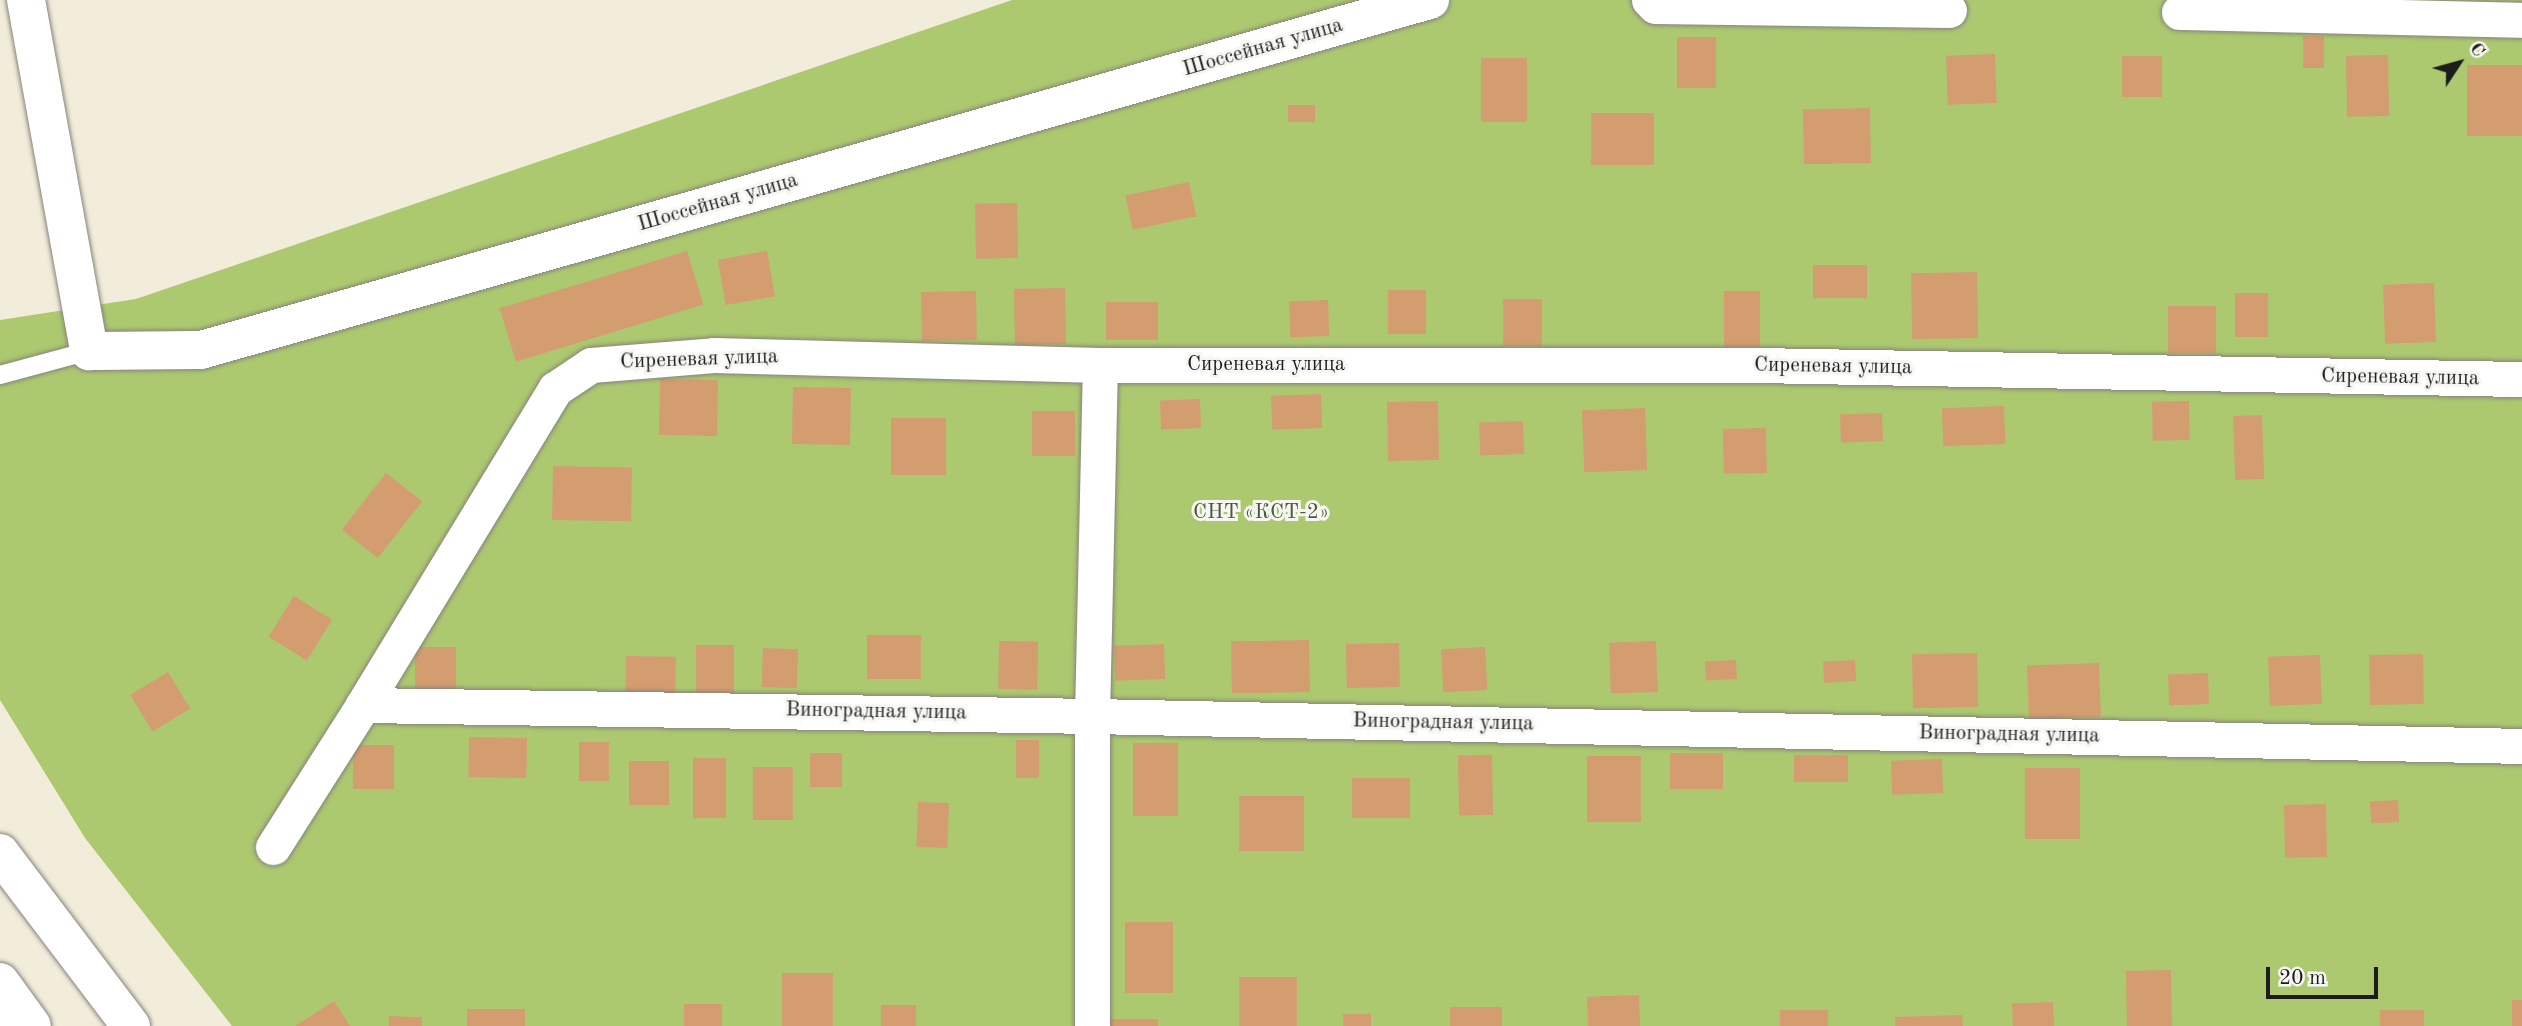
<!DOCTYPE html>
<html>
<head>
<meta charset="utf-8">
<style>
	body { margin:0 }
	#map { position:relative; width:2522px; height:1026px; overflow:hidden; background:#f2ecdb; font-family:"Old Standard TT",serif }
	div>[style] { position:absolute }
	.green>* { inset:0; background:#acc970 }
	.building>* { inset:0; background:#d49d70; transform-origin:0 0 }
	.roads { filter:drop-shadow(0 0 2px #87847c) drop-shadow(0 0 2px #87847c) }
	.lane>* { height:18px; margin:-9px; padding:0 9px; transform-origin:9px; border-radius:9px; background:#fff }
	.street>* { height:35px; margin:-17.5px; padding:0 17.5px; transform-origin:17.5px; border-radius:17.5px; background:#fff }
	.secondary>* { height:38px; margin:-19px; padding:0 19px; transform-origin:19px; border-radius:19px; background:#fff }
	.highway>* { height:38px; margin:-19px; padding:0 19px; transform-origin:19px; border-radius:19px; background:#fff }
	span { translate:-50% -50%; white-space:nowrap; text-align:center; line-height:1.15; -webkit-text-stroke:6px #f6f6f2; paint-order:stroke }
	.street-label { font-size:21px; color:#1c1c1c }
	.park-label { font-size:21px; color:#4e5939 }
	.north { position:absolute; left:2424px; top:28px; width:70px; height:70px; -webkit-text-stroke:5px #f6f6f2; paint-order:stroke; rotate:54deg; font-size:19px; font-weight:700; line-height:28px; text-align:center; color:#1c1c1c }
	.north::after { content:''; display:block; margin:auto; width:24px; height:32px; background:#1c1c1c; clip-path:polygon(50% 0,100% 100%,50% 72%,0 100%) }
	.scale { position:absolute; left:2266px; top:967px; width:112px; height:32px; box-sizing:border-box; border:4px solid #1c1c1c; border-top:0; padding-left:9px; font-size:21px; line-height:24px; white-space:nowrap; color:#1c1c1c; -webkit-text-stroke:5px #f6f6f2; paint-order:stroke }
</style>
</head>
<body>
<div id="map">
	<div class="green">
		<i style="clip-path:polygon(1012px 0,2522px 0,2522px 1026px,232px 1026px,85px 838px,0 700px,0 320px,136px 299px)"></i>
	</div>
	<div class="building">
		<i style="left:2303px;top:36px;width:21px;height:32px"></i>
		<i style="left:1677px;top:37px;width:39px;height:51px"></i>
		<i style="left:1995px;top:54px;width:49px;height:49px;rotate:88deg"></i>
		<i style="left:2388px;top:55px;width:61px;height:42px;rotate:89deg"></i>
		<i style="left:2162px;top:56px;width:41px;height:40px;rotate:90deg"></i>
		<i style="left:1481px;top:58px;width:46px;height:64px"></i>
		<i style="left:2467px;top:65px;width:55px;height:71px"></i>
		<i style="left:1288px;top:105px;width:27px;height:17px"></i>
		<i style="left:1870px;top:108px;width:55px;height:67px;rotate:89deg"></i>
		<i style="left:1591px;top:113px;width:63px;height:52px"></i>
		<i style="left:1189px;top:182px;width:35px;height:65px;rotate:78deg"></i>
		<i style="left:1017px;top:203px;width:55px;height:42px;rotate:89deg"></i>
		<i style="left:687px;top:251px;width:56px;height:196px;rotate:73deg"></i>
		<i style="left:767px;top:251px;width:46px;height:50px;rotate:80deg"></i>
		<i style="left:1867px;top:265px;width:33px;height:54px;rotate:90deg"></i>
		<i style="left:1977px;top:272px;width:66px;height:66px;rotate:89deg"></i>
		<i style="left:2434px;top:283px;width:59px;height:51px;rotate:88deg"></i>
		<i style="left:1065px;top:288px;width:56px;height:51px;rotate:89deg"></i>
		<i style="left:1388px;top:290px;width:38px;height:44px"></i>
		<i style="left:976px;top:291px;width:49px;height:55px;rotate:89deg"></i>
		<i style="left:1724px;top:291px;width:36px;height:56px"></i>
		<i style="left:2235px;top:293px;width:33px;height:44px"></i>
		<i style="left:1503px;top:299px;width:39px;height:47px"></i>
		<i style="left:1328px;top:300px;width:36px;height:39px;rotate:88deg"></i>
		<i style="left:1158px;top:302px;width:38px;height:52px;rotate:90deg"></i>
		<i style="left:2168px;top:306px;width:48px;height:47px"></i>
		<i style="left:660px;top:379px;width:58px;height:56px;rotate:1deg"></i>
		<i style="left:793px;top:387px;width:58px;height:57px;rotate:1deg"></i>
		<i style="left:1321px;top:394px;width:34px;height:50px;rotate:88deg"></i>
		<i style="left:1200px;top:399px;width:29px;height:40px;rotate:88deg"></i>
		<i style="left:1438px;top:401px;width:59px;height:51px;rotate:89deg"></i>
		<i style="left:2189px;top:401px;width:39px;height:37px;rotate:89deg"></i>
		<i style="left:2004px;top:406px;width:38px;height:62px;rotate:88deg"></i>
		<i style="left:1645px;top:408px;width:62px;height:63px;rotate:88deg"></i>
		<i style="left:1032px;top:411px;width:43px;height:45px"></i>
		<i style="left:1882px;top:413px;width:28px;height:42px;rotate:88deg"></i>
		<i style="left:2262px;top:415px;width:64px;height:29px;rotate:88deg"></i>
		<i style="left:891px;top:418px;width:55px;height:57px"></i>
		<i style="left:1523px;top:421px;width:33px;height:44px;rotate:88deg"></i>
		<i style="left:1766px;top:428px;width:45px;height:43px;rotate:89deg"></i>
		<i style="left:553px;top:466px;width:79px;height:54px;rotate:1deg"></i>
		<i style="left:386px;top:473px;width:46px;height:72px;rotate:38deg"></i>
		<i style="left:294px;top:596px;width:45px;height:48px;rotate:32deg"></i>
		<i style="left:867px;top:635px;width:54px;height:44px"></i>
		<i style="left:1309px;top:640px;width:52px;height:78px;rotate:89deg"></i>
		<i style="left:999px;top:641px;width:39px;height:48px;rotate:1deg"></i>
		<i style="left:1656px;top:641px;width:51px;height:47px;rotate:88deg"></i>
		<i style="left:1399px;top:643px;width:44px;height:53px;rotate:89deg"></i>
		<i style="left:1164px;top:644px;width:35px;height:50px;rotate:88deg"></i>
		<i style="left:696px;top:645px;width:38px;height:62px"></i>
		<i style="left:415px;top:647px;width:41px;height:44px"></i>
		<i style="left:1485px;top:647px;width:43px;height:44px;rotate:87deg"></i>
		<i style="left:763px;top:648px;width:35px;height:39px;rotate:2deg"></i>
		<i style="left:1977px;top:653px;width:54px;height:65px;rotate:89deg"></i>
		<i style="left:2423px;top:654px;width:50px;height:54px;rotate:89deg"></i>
		<i style="left:2320px;top:655px;width:49px;height:52px;rotate:88deg"></i>
		<i style="left:626px;top:656px;width:50px;height:49px;rotate:1deg"></i>
		<i style="left:1736px;top:660px;width:19px;height:31px;rotate:87deg"></i>
		<i style="left:1855px;top:660px;width:21px;height:32px;rotate:87deg"></i>
		<i style="left:2099px;top:663px;width:54px;height:72px;rotate:88deg"></i>
		<i style="left:168px;top:672px;width:43px;height:44px;rotate:59deg"></i>
		<i style="left:2208px;top:673px;width:31px;height:40px;rotate:88deg"></i>
		<i style="left:469px;top:737px;width:58px;height:40px;rotate:1deg"></i>
		<i style="left:1016px;top:740px;width:23px;height:38px"></i>
		<i style="left:579px;top:742px;width:30px;height:39px"></i>
		<i style="left:1133px;top:743px;width:45px;height:73px"></i>
		<i style="left:353px;top:745px;width:41px;height:44px"></i>
		<i style="left:810px;top:753px;width:32px;height:34px"></i>
		<i style="left:1723px;top:753px;width:36px;height:53px;rotate:90deg"></i>
		<i style="left:1492px;top:755px;width:60px;height:34px;rotate:89deg"></i>
		<i style="left:1794px;top:755px;width:54px;height:27px"></i>
		<i style="left:1587px;top:756px;width:54px;height:66px"></i>
		<i style="left:693px;top:758px;width:33px;height:60px"></i>
		<i style="left:1942px;top:759px;width:34px;height:51px;rotate:88deg"></i>
		<i style="left:629px;top:761px;width:40px;height:44px"></i>
		<i style="left:753px;top:767px;width:40px;height:53px"></i>
		<i style="left:2025px;top:768px;width:55px;height:71px"></i>
		<i style="left:1352px;top:778px;width:58px;height:40px"></i>
		<i style="left:1239px;top:796px;width:65px;height:55px"></i>
		<i style="left:2398px;top:800px;width:22px;height:28px;rotate:87deg"></i>
		<i style="left:918px;top:802px;width:31px;height:45px;rotate:2deg"></i>
		<i style="left:2326px;top:804px;width:53px;height:42px;rotate:89deg"></i>
		<i style="left:1125px;top:922px;width:48px;height:71px"></i>
		<i style="left:2171px;top:970px;width:56px;height:45px;rotate:89deg"></i>
		<i style="left:782px;top:973px;width:51px;height:53px"></i>
		<i style="left:1239px;top:977px;width:58px;height:49px"></i>
		<i style="left:1639px;top:995px;width:31px;height:52px;rotate:88deg"></i>
		<i style="left:2512px;top:1000px;width:10px;height:26px"></i>
		<i style="clip-path:polygon(334px 1001px,350px 1026px,295px 1026px)"></i>
		<i style="left:2053px;top:1002px;width:24px;height:41px;rotate:88deg"></i>
		<i style="left:684px;top:1004px;width:38px;height:22px"></i>
		<i style="left:881px;top:1005px;width:35px;height:21px"></i>
		<i style="left:1450px;top:1007px;width:52px;height:19px"></i>
		<i style="left:467px;top:1009px;width:58px;height:17px"></i>
		<i style="left:1828px;top:1010px;width:16px;height:48px;rotate:90deg"></i>
		<i style="left:2424px;top:1010px;width:16px;height:44px;rotate:90deg"></i>
		<i style="left:1371px;top:1014px;width:12px;height:28px;rotate:90deg"></i>
		<i style="clip-path:polygon(1962px 1015px,1963px 1026px,1895px 1026px,1895px 1017px)"></i>
		<i style="left:389px;top:1016px;width:33px;height:10px;rotate:2deg"></i>
		<i style="left:1103px;top:1019px;width:55px;height:7px"></i>
	</div>
	<div class="roads">
		<div class="lane">
			<i style="left:0;top:375px;width:92px;rotate:-15.1deg"></i>
		</div>
		<div class="street">
			<i style="left:1649px;top:0;width:8px;rotate:45deg"></i>
			<i style="left:1655px;top:6px;width:294px;rotate:0.8deg"></i>
			<i style="left:2179px;top:12px;width:343px;rotate:1.3deg"></i>
			<i style="left:363px;top:705px;width:729px;rotate:0.86deg"></i>
			<i style="left:1092px;top:716px;width:1430px;rotate:1.2deg"></i>
			<i style="left:273px;top:847px;width:168px;rotate:-57.6deg"></i>
			<i style="left:363px;top:705px;width:370px;rotate:-58.7deg"></i>
			<i style="left:555px;top:389px;width:43px;rotate:-33.7deg"></i>
			<i style="left:591px;top:365px;width:123px;rotate:-4.6deg"></i>
			<i style="left:714px;top:355px;width:386px;rotate:1.5deg"></i>
			<i style="left:1100px;top:365px;width:656px"></i>
			<i style="left:1756px;top:365px;width:766px;rotate:1.05deg"></i>
			<i style="left:1092px;top:1026px;width:310px;rotate:-90deg"></i>
			<i style="left:1092px;top:716px;width:351px;rotate:-88.7deg"></i>
		</div>
		<div class="secondary">
			<i style="left:26px;top:0;width:357px;rotate:79.8deg"></i>
			<i style="left:89px;top:351px;width:112px;rotate:-0.5deg"></i>
			<i style="left:201px;top:350px;width:1278px;rotate:-15.9deg"></i>
			<i style="left:0;top:1021px;width:7px;rotate:45deg"></i>
		</div>
		<div class="highway">
			<i style="left:0;top:853px;width:217px;rotate:52.9deg"></i>
			<i style="left:0;top:982px;width:54px;rotate:54deg"></i>
		</div>
	</div>
	<div class="street-label">
		<span style="left:1263px;top:48px;rotate:-16deg">Шоссейная улица</span>
		<span style="left:718px;top:203px;rotate:-16deg">Шоссейная улица</span>
		<span style="left:699px;top:360px;rotate:-2deg">Сиреневая улица</span>
		<span style="left:1266px;top:365px">Сиреневая улица</span>
		<span style="left:1833px;top:367px;rotate:1deg">Сиреневая улица</span>
		<span style="left:2400px;top:378px;rotate:1deg">Сиреневая улица</span>
		<span style="left:876px;top:712px;rotate:1deg">Виноградная улица</span>
		<span style="left:1443px;top:723px;rotate:1deg">Виноградная улица</span>
		<span style="left:2009px;top:735px;rotate:1deg">Виноградная улица</span>
	</div>
	<div class="park-label">
		<span style="left:1261px;top:513px">СНТ «КСТ-2»</span>
	</div>
	<div class="north">С</div>
	<div class="scale">20 m</div>
</div>
</body>
</html>
